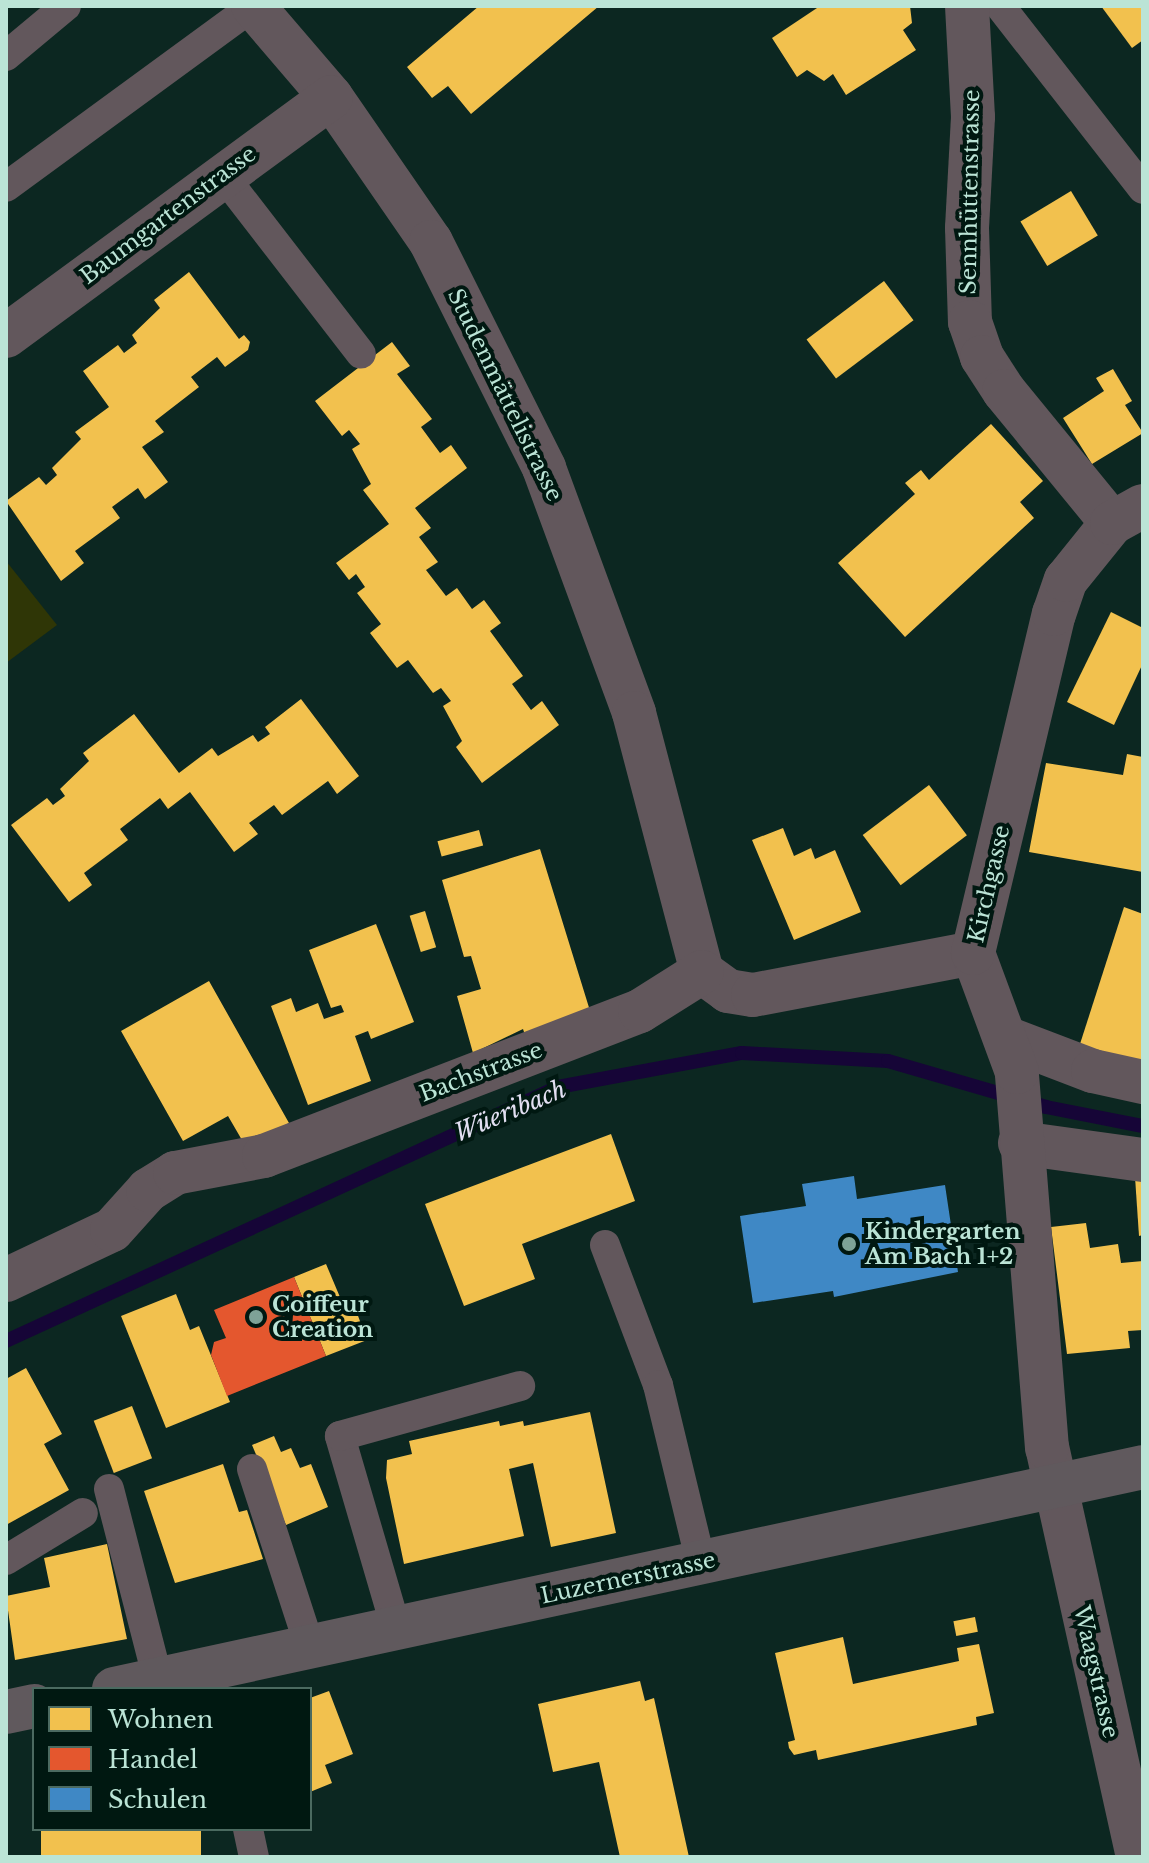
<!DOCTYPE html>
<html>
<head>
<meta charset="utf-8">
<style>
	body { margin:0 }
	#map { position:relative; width:1149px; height:1863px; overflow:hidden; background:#0c2721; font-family:"Libre Baskerville",serif }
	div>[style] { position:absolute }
	.green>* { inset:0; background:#2f3606 }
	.homes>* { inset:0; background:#f2c14e; transform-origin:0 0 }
	.shops>* { inset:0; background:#e4572e }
	.schools>* { inset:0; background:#3f88c5 }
	.stream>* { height:14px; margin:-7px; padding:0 7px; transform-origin:7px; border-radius:7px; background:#160537 }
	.lane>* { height:30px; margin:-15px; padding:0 15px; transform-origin:15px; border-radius:15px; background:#62575c }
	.street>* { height:44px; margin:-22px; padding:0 22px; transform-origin:22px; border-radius:22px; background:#62575c }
	.secondary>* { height:44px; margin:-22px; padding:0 22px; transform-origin:22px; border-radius:22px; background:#60595d }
	.dots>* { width:22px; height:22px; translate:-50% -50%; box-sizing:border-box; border:4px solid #001811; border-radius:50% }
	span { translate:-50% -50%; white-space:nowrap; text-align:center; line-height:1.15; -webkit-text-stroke:8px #001811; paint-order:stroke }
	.street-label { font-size:22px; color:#bbe4d6 }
	.poi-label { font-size:22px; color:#bbe4d6; font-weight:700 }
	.left { translate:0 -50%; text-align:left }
	.water-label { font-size:24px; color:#e2dff2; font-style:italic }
	.frame { position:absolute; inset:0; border:8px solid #bbe4d6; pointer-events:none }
	.legend { position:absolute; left:32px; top:1687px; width:280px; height:144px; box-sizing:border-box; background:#001811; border:2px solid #4b6a60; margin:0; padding:10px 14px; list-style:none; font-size:24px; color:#bbe4d6 }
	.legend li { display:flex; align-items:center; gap:16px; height:40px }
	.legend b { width:40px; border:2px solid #4b6a60 }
</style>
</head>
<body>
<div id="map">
	<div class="green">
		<i style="clip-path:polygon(6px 561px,57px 625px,6px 663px)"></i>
	</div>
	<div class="homes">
		<i style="clip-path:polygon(479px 6px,599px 6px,471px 114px,448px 86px,432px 98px,407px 67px)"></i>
		<i style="clip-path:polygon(820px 6px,910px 6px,912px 23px,903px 30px,916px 50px,846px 95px,833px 74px,824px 81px,807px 70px,797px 77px,772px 38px)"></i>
		<i style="clip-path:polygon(1101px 6px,1143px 6px,1143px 40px,1132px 48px)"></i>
		<i style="left:1071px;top:191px;width:52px;height:59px;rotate:59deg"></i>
		<i style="clip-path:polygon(189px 272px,239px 339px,244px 335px,250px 342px,248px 350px,225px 367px,217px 357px,191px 377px,199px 387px,155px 421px,164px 432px,142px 447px,168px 482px,145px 499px,138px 488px,112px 507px,120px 518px,75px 551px,84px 563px,61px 581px,6px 501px,39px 477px,46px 485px,57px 475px,52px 468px,81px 439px,75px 432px,109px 407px,83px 371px,118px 345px,124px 353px,137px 343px,132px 335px,160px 308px,154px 300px)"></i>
		<i style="left:884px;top:281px;width:49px;height:97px;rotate:53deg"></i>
		<i style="clip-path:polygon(392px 342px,410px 366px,397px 374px,432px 419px,421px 427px,440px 453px,451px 445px,467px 468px,415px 508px,431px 528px,419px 537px,438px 562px,426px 570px,446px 596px,457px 588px,472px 609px,484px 600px,501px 623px,490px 631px,523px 676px,512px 684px,531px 710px,542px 701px,559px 725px,482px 783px,456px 747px,462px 741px,443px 706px,451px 701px,441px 688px,433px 693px,408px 660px,397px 668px,370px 633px,381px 624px,357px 593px,365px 587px,356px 574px,349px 580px,336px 563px,389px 524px,363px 490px,371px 484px,352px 449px,360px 444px,349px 430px,342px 436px,315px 401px)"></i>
		<i style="clip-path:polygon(1113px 369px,1132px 401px,1125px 405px,1143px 433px,1092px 464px,1063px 418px,1104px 391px,1096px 378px)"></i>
		<i style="clip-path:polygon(991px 424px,1043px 481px,1020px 502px,1034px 518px,905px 637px,838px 563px,915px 494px,905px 483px,921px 470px,929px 480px)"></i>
		<i style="clip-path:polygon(1111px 612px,1143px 628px,1143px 663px,1114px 725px,1067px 702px)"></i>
		<i style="clip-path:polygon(301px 699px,359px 776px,337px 794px,328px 781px,282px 815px,274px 805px,249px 823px,258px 834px,234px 852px,190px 792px,168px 809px,160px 798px,120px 829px,128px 840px,84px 873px,92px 885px,69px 902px,11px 825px,47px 798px,53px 805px,65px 796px,60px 789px,89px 761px,83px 753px,134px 714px,179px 773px,212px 748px,218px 756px,253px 735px,258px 742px,270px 734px,265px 727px)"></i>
		<i style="clip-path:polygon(1127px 754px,1143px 757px,1143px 872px,1029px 852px,1046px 763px,1123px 775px)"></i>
		<i style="left:929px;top:785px;width:63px;height:83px;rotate:53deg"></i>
		<i style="clip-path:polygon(783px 828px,794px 856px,811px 848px,815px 859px,835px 850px,861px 912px,794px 940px,752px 840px)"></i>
		<i style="left:479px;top:830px;width:16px;height:43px;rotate:75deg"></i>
		<i style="clip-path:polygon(540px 849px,591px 1014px,525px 1035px,523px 1029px,473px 1053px,457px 996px,481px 989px,471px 956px,464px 957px,442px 880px)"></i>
		<i style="clip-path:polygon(1124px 907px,1143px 914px,1143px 1067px,1080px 1044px)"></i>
		<i style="left:425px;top:911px;width:38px;height:16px;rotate:73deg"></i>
		<i style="clip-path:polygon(376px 924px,414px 1022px,371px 1039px,368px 1031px,355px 1036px,371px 1081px,308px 1105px,271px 1006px,291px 998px,296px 1012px,318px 1003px,324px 1019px,344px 1012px,341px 1005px,331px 1008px,309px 950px)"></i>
		<i style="clip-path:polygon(209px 981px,289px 1123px,246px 1147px,228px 1116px,183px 1141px,121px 1031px)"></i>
		<i style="clip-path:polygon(611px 1134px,635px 1201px,522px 1244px,535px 1279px,464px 1306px,425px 1204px)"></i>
		<i style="clip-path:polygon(1143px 1176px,1143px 1235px,1139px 1236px,1135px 1177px)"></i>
		<i style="clip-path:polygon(1086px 1223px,1090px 1248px,1118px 1244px,1121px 1263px,1143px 1261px,1143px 1330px,1128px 1331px,1130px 1348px,1067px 1354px,1051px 1227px)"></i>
		<i style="clip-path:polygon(326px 1264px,345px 1309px,354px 1305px,367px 1340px,326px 1356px,294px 1277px)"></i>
		<i style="clip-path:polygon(176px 1294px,190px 1330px,199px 1326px,230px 1402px,166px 1428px,121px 1316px)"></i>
		<i style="clip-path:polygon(26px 1368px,62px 1434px,44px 1444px,69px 1490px,6px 1525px,6px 1379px)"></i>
		<i style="left:132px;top:1406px;width:56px;height:41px;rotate:69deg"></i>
		<i style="clip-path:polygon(590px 1412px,616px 1533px,551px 1547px,533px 1463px,509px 1469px,524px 1536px,404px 1564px,386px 1478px,387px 1460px,412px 1454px,409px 1441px,499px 1421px,500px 1426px,523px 1421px,524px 1426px)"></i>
		<i style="clip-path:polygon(274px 1436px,281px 1452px,291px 1448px,300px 1468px,311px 1464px,328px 1507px,286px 1525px,252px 1445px)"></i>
		<i style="clip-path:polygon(223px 1464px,239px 1512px,247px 1510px,263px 1559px,175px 1583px,144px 1491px)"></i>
		<i style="clip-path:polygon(107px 1544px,127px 1639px,15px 1660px,6px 1596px,50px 1587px,44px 1558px)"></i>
		<i style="left:975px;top:1617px;width:15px;height:22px;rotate:79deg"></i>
		<i style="clip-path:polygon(843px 1637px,853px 1684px,959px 1661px,957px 1648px,979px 1644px,994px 1713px,976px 1717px,977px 1725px,818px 1760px,816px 1750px,794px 1755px,789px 1748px,788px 1742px,795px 1740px,775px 1653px)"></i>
		<i style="clip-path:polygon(640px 1681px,645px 1701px,654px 1698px,689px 1857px,620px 1857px,599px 1762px,553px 1772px,538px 1704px)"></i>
		<i style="clip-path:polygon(329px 1691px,353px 1754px,325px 1765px,332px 1783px,310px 1792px,310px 1698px)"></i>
		<i style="left:41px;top:1829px;width:160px;height:29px"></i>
	</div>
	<div class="shops">
		<i style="clip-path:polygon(294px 1277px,326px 1356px,227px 1396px,211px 1355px,214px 1342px,226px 1338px,214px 1310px)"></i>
	</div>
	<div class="schools">
		<i style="clip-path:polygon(854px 1176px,857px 1199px,945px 1185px,958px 1272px,834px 1297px,833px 1291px,753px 1303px,740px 1216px,806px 1206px,802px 1184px)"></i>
	</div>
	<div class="stream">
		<i style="left:6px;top:1341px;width:608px;rotate:-24.71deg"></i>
		<i style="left:558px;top:1087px;width:187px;rotate:-10.5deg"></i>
		<i style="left:742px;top:1053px;width:146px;rotate:3.1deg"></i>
		<i style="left:888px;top:1061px;width:165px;rotate:16.2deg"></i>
		<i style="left:1046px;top:1107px;width:99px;rotate:11.1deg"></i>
	</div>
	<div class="lane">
		<i style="left:1000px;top:6px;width:232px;rotate:52deg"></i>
		<i style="left:6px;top:56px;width:78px;rotate:-39.8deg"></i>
		<i style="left:222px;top:174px;width:227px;rotate:52.3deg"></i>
		<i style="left:6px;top:187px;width:306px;rotate:-36.2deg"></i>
		<i style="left:605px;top:1245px;width:150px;rotate:69.3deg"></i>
		<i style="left:658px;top:1385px;width:183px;rotate:76.4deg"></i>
		<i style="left:252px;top:1469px;width:187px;rotate:72deg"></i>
		<i style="left:109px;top:1489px;width:197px;rotate:75.6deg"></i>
		<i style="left:6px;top:1560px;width:90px;rotate:-31.4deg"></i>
		<i style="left:396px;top:1628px;width:200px;rotate:-106.3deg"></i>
		<i style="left:340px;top:1436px;width:187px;rotate:-15.5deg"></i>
		<i style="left:248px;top:1829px;width:29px;rotate:78deg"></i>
	</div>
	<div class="street">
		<i style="left:253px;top:6px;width:120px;rotate:49.4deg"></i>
		<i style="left:331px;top:97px;width:176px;rotate:55.4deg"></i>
		<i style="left:431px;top:242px;width:253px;rotate:63.4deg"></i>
		<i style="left:544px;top:468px;width:261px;rotate:69.8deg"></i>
		<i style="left:634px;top:713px;width:268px;rotate:75.3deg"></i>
		<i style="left:967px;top:6px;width:111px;rotate:86.9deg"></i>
		<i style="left:973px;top:117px;width:111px;rotate:93.1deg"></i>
		<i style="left:967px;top:228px;width:94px;rotate:88.2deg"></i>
		<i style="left:970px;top:322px;width:37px;rotate:71deg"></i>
		<i style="left:982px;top:357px;width:40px;rotate:57.1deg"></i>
		<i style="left:1004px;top:391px;width:171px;rotate:50.7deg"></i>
		<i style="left:6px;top:336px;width:403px;rotate:-36.3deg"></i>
		<i style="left:702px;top:972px;width:32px;rotate:36deg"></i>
		<i style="left:728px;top:991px;width:25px;rotate:9deg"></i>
		<i style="left:753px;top:995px;width:224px;rotate:-10.8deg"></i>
		<i style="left:1009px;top:1039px;width:90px;rotate:20.9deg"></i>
		<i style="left:1093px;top:1071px;width:51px;rotate:12.4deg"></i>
		<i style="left:1020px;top:1143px;width:124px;rotate:7.9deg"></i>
		<i style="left:6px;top:1280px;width:117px;rotate:-25.3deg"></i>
		<i style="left:112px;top:1230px;width:54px;rotate:-48deg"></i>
		<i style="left:148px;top:1190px;width:32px;rotate:-32deg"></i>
		<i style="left:175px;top:1173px;width:91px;rotate:-10.8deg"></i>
		<i style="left:264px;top:1156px;width:403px;rotate:-21.1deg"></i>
		<i style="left:640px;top:1011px;width:73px;rotate:-32.2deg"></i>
		<i style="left:1138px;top:1857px;width:419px;rotate:-102.5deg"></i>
		<i style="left:1047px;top:1448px;width:377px;rotate:-94.6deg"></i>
		<i style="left:1017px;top:1072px;width:127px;rotate:-110.3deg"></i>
		<i style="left:973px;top:953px;width:349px;rotate:-76.6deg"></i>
		<i style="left:1054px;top:614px;width:36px;rotate:-71deg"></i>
		<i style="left:1066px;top:580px;width:73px;rotate:-51.1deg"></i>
		<i style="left:1112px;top:523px;width:35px;rotate:-29deg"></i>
	</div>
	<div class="secondary">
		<i style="left:114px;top:1689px;width:1053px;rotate:-12.17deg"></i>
		<i style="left:6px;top:1712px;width:29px;rotate:-12deg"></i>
	</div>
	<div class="dots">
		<i style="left:849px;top:1244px;background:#7ea297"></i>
		<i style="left:256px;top:1317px;background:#7ea297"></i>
	</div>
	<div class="street-label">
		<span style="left:970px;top:192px;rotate:-89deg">Sennhüttenstrasse</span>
		<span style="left:168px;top:215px;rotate:-37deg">Baumgartenstrasse</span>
		<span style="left:505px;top:395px;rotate:64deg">Studenmättelistrasse</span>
		<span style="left:989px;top:884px;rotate:-77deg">Kirchgasse</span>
		<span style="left:481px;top:1072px;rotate:-21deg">Bachstrasse</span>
		<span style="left:628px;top:1578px;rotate:-12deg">Luzernerstrasse</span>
		<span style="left:1096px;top:1672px;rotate:77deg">Waagstrasse</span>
	</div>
	<div class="poi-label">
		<span class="left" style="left:865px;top:1244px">Kindergarten<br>Am Bach 1+2</span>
		<span class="left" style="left:272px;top:1317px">Coiffeur<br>Creation</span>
	</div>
	<div class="water-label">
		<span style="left:510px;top:1111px;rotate:-23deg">Wüeribach</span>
	</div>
	<div class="frame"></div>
	<ul class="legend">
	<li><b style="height:22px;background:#f2c14e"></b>Wohnen</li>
	<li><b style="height:22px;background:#e4572e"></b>Handel</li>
	<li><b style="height:22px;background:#3f88c5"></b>Schulen</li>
	</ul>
</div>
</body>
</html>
